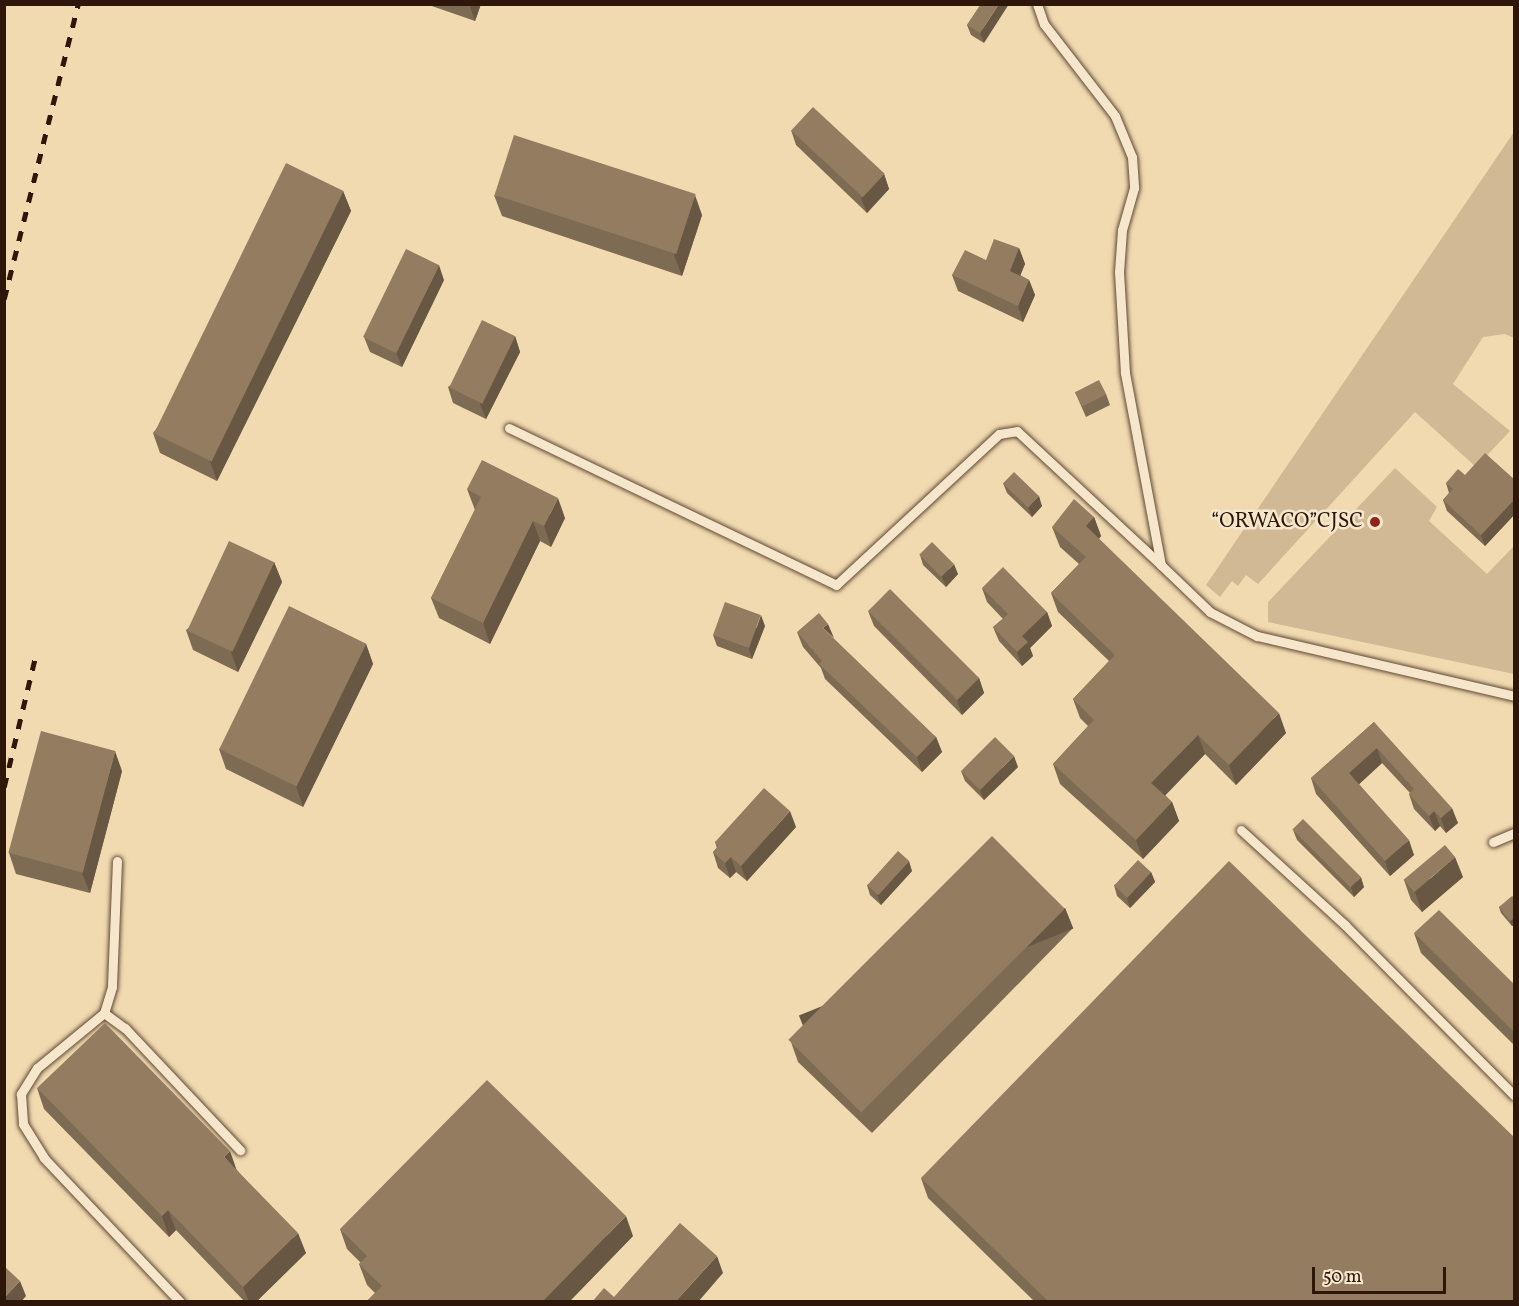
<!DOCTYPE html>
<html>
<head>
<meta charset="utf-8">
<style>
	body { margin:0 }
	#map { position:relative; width:1519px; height:1306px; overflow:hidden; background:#f1dab0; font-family:Vollkorn,serif }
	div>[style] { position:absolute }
	.green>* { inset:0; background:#d0b994 }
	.roads { filter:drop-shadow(0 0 2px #5f4834) drop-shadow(0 0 2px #5f4834) }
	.service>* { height:9px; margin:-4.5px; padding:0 4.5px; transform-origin:4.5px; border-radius:4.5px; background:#f6e7cc }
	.rail>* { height:4.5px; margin-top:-2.25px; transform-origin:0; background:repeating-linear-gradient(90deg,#2e170a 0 10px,transparent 0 20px) }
	.wall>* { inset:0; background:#7e6b53 }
	.shaded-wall>* { inset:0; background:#675743; transform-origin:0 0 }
	.building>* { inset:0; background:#937c60; transform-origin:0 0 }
	.dots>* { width:16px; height:16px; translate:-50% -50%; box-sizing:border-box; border:3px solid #f6e7cc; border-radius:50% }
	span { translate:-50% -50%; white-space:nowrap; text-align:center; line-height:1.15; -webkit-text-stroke:5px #f6e7cc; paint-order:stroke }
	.poi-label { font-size:21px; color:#2e170a }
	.right { translate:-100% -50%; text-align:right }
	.frame { position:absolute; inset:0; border:6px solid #2e170a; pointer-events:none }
	.scale { position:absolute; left:1312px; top:1267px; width:134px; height:27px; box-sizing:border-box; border:3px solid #2e170a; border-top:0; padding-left:8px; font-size:18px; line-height:21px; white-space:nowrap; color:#2e170a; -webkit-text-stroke:4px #f6e7cc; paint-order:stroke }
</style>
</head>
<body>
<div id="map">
	<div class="green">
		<i style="clip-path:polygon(1514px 132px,1514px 338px,1505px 334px,1483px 337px,1453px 384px,1510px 431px,1476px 467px,1415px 412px,1258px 584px,1246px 575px,1238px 586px,1232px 581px,1220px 597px,1206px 585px)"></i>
		<i style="clip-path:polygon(1395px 468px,1437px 507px,1429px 521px,1487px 574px,1514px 546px,1514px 674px,1268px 622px,1268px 602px)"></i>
	</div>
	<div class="roads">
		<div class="service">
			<i style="left:1037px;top:4px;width:21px;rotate:71deg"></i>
			<i style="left:1044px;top:24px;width:116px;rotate:52.3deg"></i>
			<i style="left:1115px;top:116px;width:44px;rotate:67.5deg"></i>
			<i style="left:1132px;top:157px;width:31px;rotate:86deg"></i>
			<i style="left:1134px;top:188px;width:44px;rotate:105.9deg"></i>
			<i style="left:1122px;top:230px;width:42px;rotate:94.1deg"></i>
			<i style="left:1119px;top:272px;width:101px;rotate:86.6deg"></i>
			<i style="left:1125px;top:373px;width:195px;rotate:79.4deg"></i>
			<i style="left:1161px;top:565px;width:68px;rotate:43.8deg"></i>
			<i style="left:1210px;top:612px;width:53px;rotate:27.1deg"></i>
			<i style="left:1257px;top:636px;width:264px;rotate:13.1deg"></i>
			<i style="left:509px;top:428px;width:363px;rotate:25.6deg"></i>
			<i style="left:836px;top:585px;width:222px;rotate:-42.8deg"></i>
			<i style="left:999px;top:434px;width:18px;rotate:-9deg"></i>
			<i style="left:1017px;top:431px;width:197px;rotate:42.9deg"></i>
			<i style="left:1241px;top:830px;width:141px;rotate:42.4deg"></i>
			<i style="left:1345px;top:925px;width:240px;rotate:45.2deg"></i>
			<i style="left:1493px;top:842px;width:23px;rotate:-23deg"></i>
			<i style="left:117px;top:861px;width:126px;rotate:92.3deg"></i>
			<i style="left:112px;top:987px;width:27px;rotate:107deg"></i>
			<i style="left:104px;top:1013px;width:87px;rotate:140.6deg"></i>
			<i style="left:37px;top:1068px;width:31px;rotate:122deg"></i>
			<i style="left:21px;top:1094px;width:30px;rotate:86deg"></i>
			<i style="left:23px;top:1124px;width:40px;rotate:58deg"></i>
			<i style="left:44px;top:1158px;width:198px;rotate:46.6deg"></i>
			<i style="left:104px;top:1013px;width:26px;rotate:36deg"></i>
			<i style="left:125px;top:1028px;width:168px;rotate:46.7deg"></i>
		</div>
	</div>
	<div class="rail">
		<i style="left:4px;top:299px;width:304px;rotate:-75.9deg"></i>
		<i style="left:4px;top:787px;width:137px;rotate:-76.5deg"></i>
	</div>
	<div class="wall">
		<i style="clip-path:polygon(426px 4px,481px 4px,475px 21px)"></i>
		<i style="clip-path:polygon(981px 4px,984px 43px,971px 35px,967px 25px)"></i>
		<i style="clip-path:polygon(791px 130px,884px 174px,889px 189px,867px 213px,796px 145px)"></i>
		<i style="clip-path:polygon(343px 191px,351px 211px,217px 481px,160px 453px,153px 433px)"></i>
		<i style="clip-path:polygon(494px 195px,702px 215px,682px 276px,502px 216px)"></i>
		<i style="clip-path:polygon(1019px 248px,1025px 264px,1020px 275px,1029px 280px,1035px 295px,1023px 322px,958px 291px,952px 275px,986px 260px)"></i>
		<i style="clip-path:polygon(444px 280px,402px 367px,370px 352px,364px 337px)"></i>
		<i style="clip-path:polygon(515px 336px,520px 352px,486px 419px,453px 403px,448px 387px)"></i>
		<i style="clip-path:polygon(1075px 392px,1106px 394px,1110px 405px,1086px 417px)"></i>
		<i style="clip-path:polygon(1465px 475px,1515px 480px,1515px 514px,1485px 546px,1447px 511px,1443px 500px,1449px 493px,1446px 483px)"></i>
		<i style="clip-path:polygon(1003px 483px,1042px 506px,1032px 517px,1007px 493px)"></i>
		<i style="clip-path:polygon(467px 489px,565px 518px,551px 547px,540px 541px,490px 644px,439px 618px,431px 598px,475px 510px)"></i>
		<i style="clip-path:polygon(1094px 517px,1101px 536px,1099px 539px,1286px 733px,1236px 785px,1205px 754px,1165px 795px,1172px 802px,1179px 821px,1143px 859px,1060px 784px,1053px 764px,1088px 726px,1080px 718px,1073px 699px,1109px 661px,1058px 612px,1051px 593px,1079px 564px,1060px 547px,1052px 527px)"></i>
		<i style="clip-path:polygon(920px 555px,958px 574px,946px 587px,923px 565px)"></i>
		<i style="clip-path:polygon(274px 562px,282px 582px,238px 672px,193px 650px,186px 630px)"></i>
		<i style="clip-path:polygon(982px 588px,1047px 612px,1052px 626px,1030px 648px,1033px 656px,1022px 666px,999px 641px,993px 627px,1003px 619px,987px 602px)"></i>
		<i style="clip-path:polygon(868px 611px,979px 678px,984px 693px,962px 715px,874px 626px)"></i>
		<i style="clip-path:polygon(765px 626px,752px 659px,717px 646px,713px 635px)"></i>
		<i style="clip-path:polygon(797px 632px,936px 737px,942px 752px,922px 772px,825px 679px,821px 668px,803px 647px)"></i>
		<i style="clip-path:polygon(366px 644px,373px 664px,303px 807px,226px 769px,219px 749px)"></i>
		<i style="clip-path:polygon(1374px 722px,1458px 823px,1446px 833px,1440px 826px,1435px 831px,1414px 809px,1409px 794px,1410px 793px,1382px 763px,1359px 784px,1414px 855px,1390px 876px,1316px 794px,1311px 778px)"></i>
		<i style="clip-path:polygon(1018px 767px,984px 800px,965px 781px,961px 771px)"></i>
		<i style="clip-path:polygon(122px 771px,90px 893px,16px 874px,9px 853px)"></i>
		<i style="clip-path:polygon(796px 827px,747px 881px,736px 872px,730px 878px,718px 868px,713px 852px,717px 848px,715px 842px)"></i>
		<i style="clip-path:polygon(1293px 830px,1364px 887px,1354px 897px,1297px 840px)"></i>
		<i style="clip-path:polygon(912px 871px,881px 905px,870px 895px,867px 885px)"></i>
		<i style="clip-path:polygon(1151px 872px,1155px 882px,1130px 908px,1117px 896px,1114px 885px)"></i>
		<i style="clip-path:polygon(1463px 877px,1422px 912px,1411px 900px,1404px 880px)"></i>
		<i style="clip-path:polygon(1515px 898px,1515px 924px,1512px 926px,1501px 913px,1499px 907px)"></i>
		<i style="clip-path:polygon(1065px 908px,1073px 928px,872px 1133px,798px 1062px,791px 1042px)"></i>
		<i style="clip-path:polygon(1414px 933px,1515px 985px,1515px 1046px,1421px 953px)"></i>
		<i style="clip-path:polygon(37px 1088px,237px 1170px,306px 1253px,256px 1302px,245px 1302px,176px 1230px,169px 1237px,44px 1109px)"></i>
		<i style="clip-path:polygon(921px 1178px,1515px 1302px,1035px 1302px,928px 1198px)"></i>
		<i style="clip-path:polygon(340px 1229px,633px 1236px,569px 1302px,366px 1302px,375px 1293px,367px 1285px,359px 1264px,361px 1263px,347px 1249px)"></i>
	</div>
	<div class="shaded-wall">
		<i style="clip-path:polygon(469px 4px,481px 4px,475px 21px)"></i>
		<i style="clip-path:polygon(999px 4px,1009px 4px,984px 43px,980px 33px)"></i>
		<i style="clip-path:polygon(884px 174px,889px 189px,867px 213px,861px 198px)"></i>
		<i style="clip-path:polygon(343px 191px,351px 211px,217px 481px,210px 461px)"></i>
		<i style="clip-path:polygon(695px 195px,702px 215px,682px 276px,674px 255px)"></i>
		<i style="clip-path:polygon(1019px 248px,1025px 264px,1016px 286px,1010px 271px)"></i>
		<i style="clip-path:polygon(439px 265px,444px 280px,402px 367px,396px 352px)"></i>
		<i style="clip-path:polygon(1029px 280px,1035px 295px,1023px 322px,1018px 306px)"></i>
		<i style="clip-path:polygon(515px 336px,520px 352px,486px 419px,480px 404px)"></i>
		<i style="clip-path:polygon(1039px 496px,1042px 506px,1032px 517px,1028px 507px)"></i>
		<i style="clip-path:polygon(558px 498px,565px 518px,551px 547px,544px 526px)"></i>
		<i style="clip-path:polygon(1515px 499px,1515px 514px,1485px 546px,1481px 535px)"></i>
		<i style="clip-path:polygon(1094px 517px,1101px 536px,1093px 545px,1086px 526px)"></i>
		<i style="clip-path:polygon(533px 521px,540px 541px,490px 644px,483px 623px)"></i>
		<i style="clip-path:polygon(274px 562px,282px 582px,238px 672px,231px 652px)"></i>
		<i style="clip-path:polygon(954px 564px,958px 574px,946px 587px,942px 576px)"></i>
		<i style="clip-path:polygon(1047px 612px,1052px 626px,1030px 648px,1033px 656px,1022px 666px,1017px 652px,1022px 636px)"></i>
		<i style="clip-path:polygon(761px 615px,765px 626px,752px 659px,749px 649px)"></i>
		<i style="clip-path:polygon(828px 624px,834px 638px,823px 628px)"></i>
		<i style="clip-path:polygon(366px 644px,373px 664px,303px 807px,296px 786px)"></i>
		<i style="clip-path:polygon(979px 678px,984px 693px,962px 715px,957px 700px)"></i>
		<i style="clip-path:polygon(1279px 713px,1286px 733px,1236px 785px,1229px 765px)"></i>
		<i style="clip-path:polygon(1198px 735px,1205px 754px,1159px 802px,1151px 783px)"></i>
		<i style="clip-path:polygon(936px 737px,942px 752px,922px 772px,917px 757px)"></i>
		<i style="clip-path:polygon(1377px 748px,1382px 763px,1355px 788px,1349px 773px)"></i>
		<i style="clip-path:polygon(115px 751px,122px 771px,90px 893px,82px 873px)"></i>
		<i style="clip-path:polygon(1014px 756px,1018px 767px,984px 800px,980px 790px)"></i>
		<i style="clip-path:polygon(1172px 802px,1179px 821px,1143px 859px,1136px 840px)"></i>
		<i style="clip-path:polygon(1452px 808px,1458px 823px,1446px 833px,1441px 818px)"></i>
		<i style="clip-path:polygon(790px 811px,796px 827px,747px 881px,741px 866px)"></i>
		<i style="clip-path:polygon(1434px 811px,1440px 826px,1435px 831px,1429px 816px)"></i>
		<i style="clip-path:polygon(1409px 840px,1414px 855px,1390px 876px,1385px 861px)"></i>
		<i style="clip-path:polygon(731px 857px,736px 872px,730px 878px,725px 863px)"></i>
		<i style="clip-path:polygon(1455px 857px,1463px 877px,1422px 912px,1415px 892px)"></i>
		<i style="clip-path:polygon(909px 861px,912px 871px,881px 905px,877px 895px)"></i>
		<i style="clip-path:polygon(1151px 872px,1155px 882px,1130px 908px,1127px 898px)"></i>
		<i style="clip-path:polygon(1361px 877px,1364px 887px,1354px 897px,1351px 887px)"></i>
		<i style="left:1065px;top:908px;width:22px;height:287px;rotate:68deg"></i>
		<i style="clip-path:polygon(1515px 918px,1515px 924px,1512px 926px,1510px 921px)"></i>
		<i style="clip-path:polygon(230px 1151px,237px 1171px,224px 1157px)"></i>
		<i style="clip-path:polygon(168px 1210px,176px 1230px,169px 1237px,162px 1216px)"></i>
		<i style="clip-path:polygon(626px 1216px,633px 1236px,569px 1302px,542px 1302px)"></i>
		<i style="clip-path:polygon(298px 1233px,306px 1253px,256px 1302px,249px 1302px,243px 1287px)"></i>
		<i style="clip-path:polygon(717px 1256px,723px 1273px,698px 1302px,675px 1302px)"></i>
		<i style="clip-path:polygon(20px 1281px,26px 1296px,21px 1302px,4px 1302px,4px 1298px)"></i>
	</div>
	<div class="building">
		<i style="clip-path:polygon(981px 4px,999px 4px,980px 33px,967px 25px)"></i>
		<i style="left:813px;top:107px;width:98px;height:32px;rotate:43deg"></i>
		<i style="left:514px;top:135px;width:191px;height:63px;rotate:18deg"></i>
		<i style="left:286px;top:163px;width:64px;height:301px;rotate:26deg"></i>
		<i style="clip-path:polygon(994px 239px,1019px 248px,1010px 271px,1029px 280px,1018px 306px,952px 275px,965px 250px,986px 260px)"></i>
		<i style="left:406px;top:249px;width:37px;height:98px;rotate:26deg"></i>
		<i style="left:482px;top:320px;width:37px;height:75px;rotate:26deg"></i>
		<i style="left:1099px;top:380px;width:16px;height:27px;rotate:63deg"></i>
		<i style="clip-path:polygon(1485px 453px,1515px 480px,1515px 499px,1481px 535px,1443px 500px,1453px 489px,1446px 483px,1458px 469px,1465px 475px)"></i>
		<i style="clip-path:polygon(482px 460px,558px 498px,544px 526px,533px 521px,483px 623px,431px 598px,481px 497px,467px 489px)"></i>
		<i style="left:1014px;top:472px;width:35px;height:16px;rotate:44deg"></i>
		<i style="clip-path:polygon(1074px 499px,1094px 517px,1086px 526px,1279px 713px,1229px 765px,1198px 735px,1151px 783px,1172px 802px,1136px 840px,1053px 764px,1094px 720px,1073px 699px,1115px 655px,1051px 593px,1086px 557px,1052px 527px)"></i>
		<i style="left:229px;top:541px;width:50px;height:99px;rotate:25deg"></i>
		<i style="left:932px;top:542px;width:31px;height:18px;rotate:45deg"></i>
		<i style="clip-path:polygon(1003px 567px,1047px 612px,1022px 636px,1028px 642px,1017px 652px,993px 627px,1008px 614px,982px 588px)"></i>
		<i style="left:890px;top:589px;width:126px;height:31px;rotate:45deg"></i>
		<i style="left:725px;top:602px;width:38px;height:35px;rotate:20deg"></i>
		<i style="left:289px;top:606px;width:86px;height:159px;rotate:26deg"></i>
		<i style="clip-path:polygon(819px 613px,828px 624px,823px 628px,936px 737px,917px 757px,819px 664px,822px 661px,797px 632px)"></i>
		<i style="clip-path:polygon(1374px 722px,1452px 808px,1441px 818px,1434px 811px,1429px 816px,1409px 794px,1414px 789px,1377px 748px,1349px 773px,1409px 840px,1385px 861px,1311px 778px)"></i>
		<i style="left:41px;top:731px;width:77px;height:126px;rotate:15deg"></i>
		<i style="left:995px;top:737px;width:27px;height:48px;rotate:45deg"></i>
		<i style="clip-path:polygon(764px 788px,790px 811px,741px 866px,731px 857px,725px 863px,713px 852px,718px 846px,715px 842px)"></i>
		<i style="left:1303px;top:819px;width:82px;height:15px;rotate:45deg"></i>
		<i style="left:992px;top:836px;width:103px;height:288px;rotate:45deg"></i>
		<i style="left:1445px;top:845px;width:16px;height:54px;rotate:50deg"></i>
		<i style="left:898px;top:851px;width:15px;height:46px;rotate:42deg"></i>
		<i style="left:1138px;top:860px;width:18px;height:35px;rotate:43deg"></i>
		<i style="clip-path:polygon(1229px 861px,1515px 1138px,1515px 1302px,1049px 1302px,921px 1178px)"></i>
		<i style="clip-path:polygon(1512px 896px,1515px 898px,1515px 918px,1510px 921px,1499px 907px)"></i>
		<i style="clip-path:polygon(1439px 910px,1515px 985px,1515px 1033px,1414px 933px)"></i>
		<i style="clip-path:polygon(105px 1023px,230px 1151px,224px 1157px,298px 1233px,243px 1287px,168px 1210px,162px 1216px,37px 1088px)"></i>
		<i style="clip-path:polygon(487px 1080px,626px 1216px,542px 1302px,366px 1302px,382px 1286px,359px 1264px,367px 1256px,340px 1229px)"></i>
		<i style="clip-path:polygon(680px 1223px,717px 1256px,675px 1302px,592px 1302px,604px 1288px,614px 1297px)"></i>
		<i style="clip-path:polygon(4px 1266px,20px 1281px,4px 1298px)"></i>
	</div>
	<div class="dots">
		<i style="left:1375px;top:522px;background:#8f2418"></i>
	</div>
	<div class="poi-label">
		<span class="right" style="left:1363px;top:522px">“ORWACO”CJSC</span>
	</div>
	<div class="frame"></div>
	<div class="scale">50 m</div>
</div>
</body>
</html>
